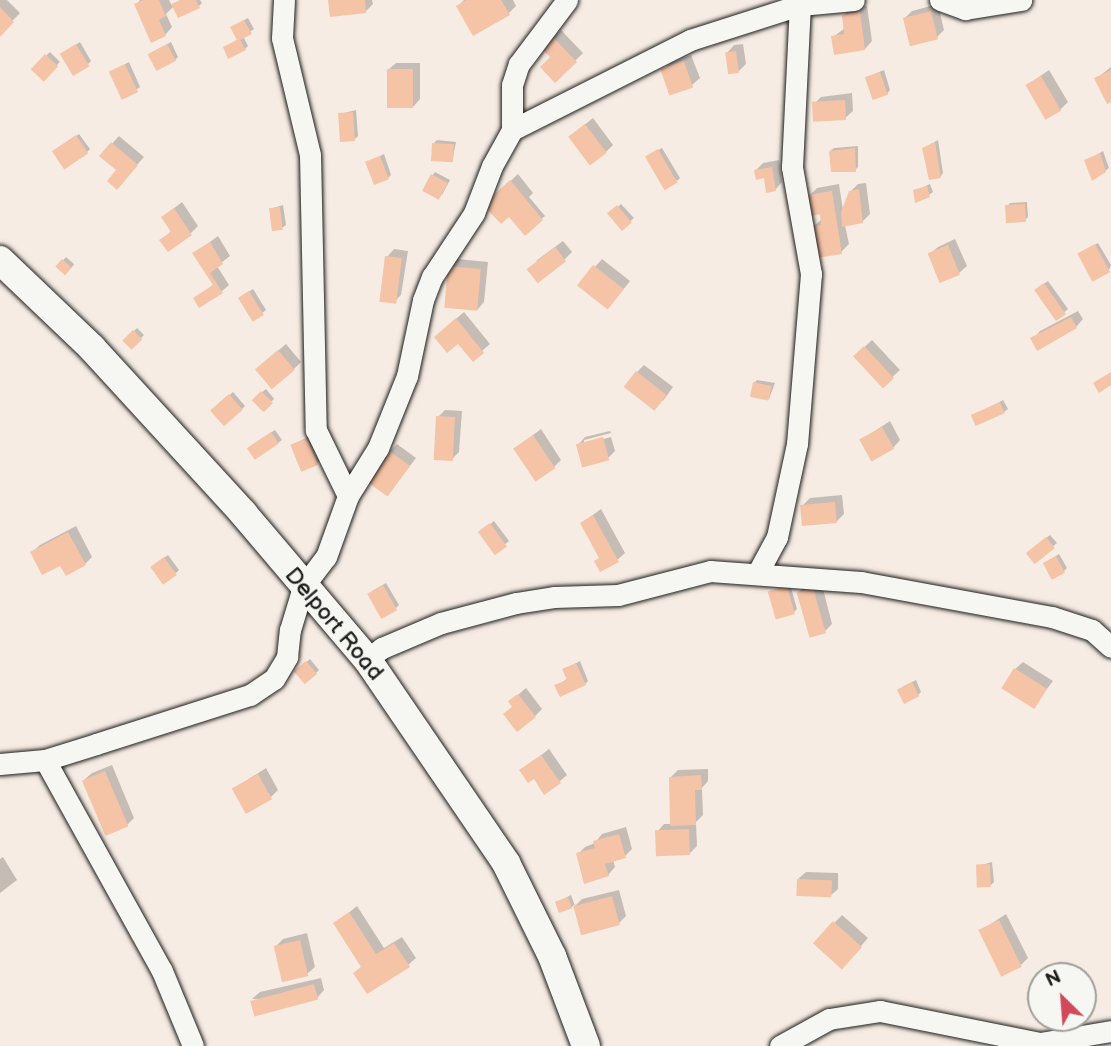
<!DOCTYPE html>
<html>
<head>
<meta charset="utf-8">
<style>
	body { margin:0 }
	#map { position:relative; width:1111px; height:1046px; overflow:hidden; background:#f6ece3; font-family:"Balsamiq Sans",sans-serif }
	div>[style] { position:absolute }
	.shadow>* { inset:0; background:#0003; transform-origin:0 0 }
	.building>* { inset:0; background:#f5c3a6; transform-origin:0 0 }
	.roads { filter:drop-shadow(0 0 2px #1c1c1c) drop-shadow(0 0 2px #1c1c1c) }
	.minor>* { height:21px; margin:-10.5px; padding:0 10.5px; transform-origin:10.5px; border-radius:10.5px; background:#f6f6f2 }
	.tertiary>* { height:28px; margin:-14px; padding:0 14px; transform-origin:14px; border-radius:14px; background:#f6f6f2 }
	span { translate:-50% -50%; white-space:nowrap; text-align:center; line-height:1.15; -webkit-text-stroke:5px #f6f6f2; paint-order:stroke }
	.street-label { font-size:23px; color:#1c1c1c }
	.north { position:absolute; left:1027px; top:962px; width:70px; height:70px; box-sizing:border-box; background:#f6f6f2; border:2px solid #9f9f9c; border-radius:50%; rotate:335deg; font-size:19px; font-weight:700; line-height:28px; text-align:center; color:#1c1c1c }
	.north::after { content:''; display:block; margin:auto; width:24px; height:32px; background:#d1495b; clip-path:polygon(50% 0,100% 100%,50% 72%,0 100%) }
</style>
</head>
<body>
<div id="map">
	<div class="shadow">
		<i style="clip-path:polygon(0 0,7px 0,20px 13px,0 34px)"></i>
		<i style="clip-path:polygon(140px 0,169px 0,172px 6px,180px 0,200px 0,202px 3px,199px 6px,174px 6px,166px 14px,172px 27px,165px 35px,136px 5px)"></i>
		<i style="clip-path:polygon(330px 0,372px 0,373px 4px,365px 12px)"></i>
		<i style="clip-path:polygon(464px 0,513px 0,516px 6px,509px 13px,458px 6px)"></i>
		<i style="clip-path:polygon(938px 4px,944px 30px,937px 37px,905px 18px,912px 11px)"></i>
		<i style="clip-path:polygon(867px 6px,872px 41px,865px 49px,833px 37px,845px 28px,843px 16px,851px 8px)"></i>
		<i style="clip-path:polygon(248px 18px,254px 29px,243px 36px,248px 46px,245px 49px,225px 48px,238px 39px,235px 25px)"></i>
		<i style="clip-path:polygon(561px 30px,583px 53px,555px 81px,553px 57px,543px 47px)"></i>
		<i style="clip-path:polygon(80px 42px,91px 61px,88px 64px,66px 51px)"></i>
		<i style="clip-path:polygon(171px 42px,178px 57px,175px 60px,153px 52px)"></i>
		<i style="clip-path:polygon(743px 44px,746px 64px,739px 71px,727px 53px,734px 45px)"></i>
		<i style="left:50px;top:52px;width:14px;height:23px;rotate:45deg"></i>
		<i style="clip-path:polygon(691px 55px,700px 78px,692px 85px,671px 93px,663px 71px,670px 63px)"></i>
		<i style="clip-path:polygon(129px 62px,140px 87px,136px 90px,110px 72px)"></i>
		<i style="clip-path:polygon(396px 63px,420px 63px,420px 99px,413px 107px,388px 70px)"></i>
		<i style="clip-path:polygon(1111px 67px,1111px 100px,1097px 78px)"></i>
		<i style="clip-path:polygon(884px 70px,890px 90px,887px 94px,867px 77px)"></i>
		<i style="clip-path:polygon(1049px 70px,1068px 102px,1060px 110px,1027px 85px)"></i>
		<i style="clip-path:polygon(852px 93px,853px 111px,845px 118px,814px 104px,821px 97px)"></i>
		<i style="clip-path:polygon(356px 110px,358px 136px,355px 139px,340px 114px)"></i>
		<i style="clip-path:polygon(593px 118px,613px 145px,606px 152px,578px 130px)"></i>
		<i style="clip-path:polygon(79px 134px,90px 149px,87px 152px,58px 148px)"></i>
		<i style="clip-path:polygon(119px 136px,144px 157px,117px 187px,119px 170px,101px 156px)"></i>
		<i style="clip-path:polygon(437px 140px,456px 142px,452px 162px,434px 143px)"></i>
		<i style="clip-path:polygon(938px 140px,943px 173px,940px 177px,924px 148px)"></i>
		<i style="clip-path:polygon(858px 146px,858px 167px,855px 170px,830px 151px,834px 148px)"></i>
		<i style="clip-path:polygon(662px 148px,680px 178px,677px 181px,651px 154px)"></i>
		<i style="clip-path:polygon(1103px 151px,1109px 168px,1105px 171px,1086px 161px)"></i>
		<i style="clip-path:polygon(384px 154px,391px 175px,388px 178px,367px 163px)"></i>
		<i style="clip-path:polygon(779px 160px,782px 182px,775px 190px,765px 176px,756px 170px,763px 163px)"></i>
		<i style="clip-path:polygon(435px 172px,450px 180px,442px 195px,432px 176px)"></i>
		<i style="clip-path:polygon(518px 174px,533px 193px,529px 197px,545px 216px,525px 233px,493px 198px)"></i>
		<i style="clip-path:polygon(866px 183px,870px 214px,862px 222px,845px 225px,849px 244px,841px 252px,813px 227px,822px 219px,810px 195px,817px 188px,839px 184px,843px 210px,850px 192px,858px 184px)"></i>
		<i style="clip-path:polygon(930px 184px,933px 192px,929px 195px,915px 191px)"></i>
		<i style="clip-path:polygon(182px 202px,198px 226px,191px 233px,162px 240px,172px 230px,163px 217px)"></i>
		<i style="clip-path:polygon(1027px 202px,1028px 217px,1025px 220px,1007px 207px,1010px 203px)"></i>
		<i style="left:621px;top:204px;width:19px;height:16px;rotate:47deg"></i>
		<i style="clip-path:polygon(283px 205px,286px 225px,282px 228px,270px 209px)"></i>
		<i style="clip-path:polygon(218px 236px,230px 256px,217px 266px,229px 285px,221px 292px,195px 299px,214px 284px,195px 253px)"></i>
		<i style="clip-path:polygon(955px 239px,967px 266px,959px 273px,942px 281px,930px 254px,938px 247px)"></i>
		<i style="clip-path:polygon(563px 241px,572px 252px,564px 260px,536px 261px)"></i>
		<i style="clip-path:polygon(1098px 243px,1111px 265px,1109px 270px,1083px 252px)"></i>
		<i style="clip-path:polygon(394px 249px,408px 251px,401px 295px,394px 302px,387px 257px)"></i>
		<i style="left:66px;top:257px;width:11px;height:12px;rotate:41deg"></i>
		<i style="clip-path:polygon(457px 259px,488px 262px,484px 302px,477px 310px,449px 267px)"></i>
		<i style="clip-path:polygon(602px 259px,630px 281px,615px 300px,579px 285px)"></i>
		<i style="clip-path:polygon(1048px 281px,1068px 309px,1056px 319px,1039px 287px)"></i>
		<i style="clip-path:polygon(253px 289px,266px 310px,253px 320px,243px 295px)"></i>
		<i style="clip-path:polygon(1078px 311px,1083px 319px,1076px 327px,1033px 339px,1040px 331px)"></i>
		<i style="clip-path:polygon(464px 312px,490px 344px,473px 359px,458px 341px,443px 330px)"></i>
		<i style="left:137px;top:328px;width:10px;height:18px;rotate:45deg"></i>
		<i style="left:872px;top:340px;width:41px;height:23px;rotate:47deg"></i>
		<i style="clip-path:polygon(286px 344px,301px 362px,294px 369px,265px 362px)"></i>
		<i style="clip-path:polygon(644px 365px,673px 387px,663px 401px,637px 372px)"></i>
		<i style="clip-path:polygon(757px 380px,775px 383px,769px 399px,754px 383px)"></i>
		<i style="left:266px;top:389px;width:13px;height:17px;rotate:51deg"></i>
		<i style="clip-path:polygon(233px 392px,245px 406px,242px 409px,216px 407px)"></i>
		<i style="clip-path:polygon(1003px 400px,1008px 409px,1004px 412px,978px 414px)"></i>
		<i style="clip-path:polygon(445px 410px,462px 411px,459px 452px,452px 459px,438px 417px)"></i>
		<i style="clip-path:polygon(890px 421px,900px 440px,893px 448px,861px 440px)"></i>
		<i style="clip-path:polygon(541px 429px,561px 460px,554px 467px,516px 448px)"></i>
		<i style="clip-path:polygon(275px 430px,282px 440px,256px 458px,252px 445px)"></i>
		<i style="clip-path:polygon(610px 431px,611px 433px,584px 440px,584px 444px,611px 437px,615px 451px,608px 458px,578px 445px,585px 437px)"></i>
		<i style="clip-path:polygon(310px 436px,320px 460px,317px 464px,292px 445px)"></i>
		<i style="clip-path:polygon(397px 444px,416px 458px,388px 495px,390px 451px)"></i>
		<i style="clip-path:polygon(842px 495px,844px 514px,836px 522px,802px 506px,810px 498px)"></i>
		<i style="clip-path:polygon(601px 509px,625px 553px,617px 560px,596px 561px,601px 556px,582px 523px)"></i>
		<i style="clip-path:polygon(494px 521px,509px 541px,496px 552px,484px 529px)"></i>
		<i style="clip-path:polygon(76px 526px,92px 557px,85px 564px,61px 564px,32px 552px,40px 545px)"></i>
		<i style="clip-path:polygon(1050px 535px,1057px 543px,1035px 561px,1031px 550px)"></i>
		<i style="clip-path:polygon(1059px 554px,1067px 568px,1064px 571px,1045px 563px)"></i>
		<i style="clip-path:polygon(168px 555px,179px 570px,176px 573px,155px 564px)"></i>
		<i style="clip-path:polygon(821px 581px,832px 624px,825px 631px,798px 593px,805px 586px)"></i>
		<i style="clip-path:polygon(386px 583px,399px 605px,396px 608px,372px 591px)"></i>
		<i style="clip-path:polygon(790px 584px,797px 609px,794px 612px,770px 592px)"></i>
		<i style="clip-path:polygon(310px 659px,319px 670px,316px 673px,299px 668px)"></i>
		<i style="clip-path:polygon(580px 661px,588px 681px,585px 684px,557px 686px,568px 678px,564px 670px)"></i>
		<i style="clip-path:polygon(1023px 662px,1053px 681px,1033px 707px,1015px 669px)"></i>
		<i style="clip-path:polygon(916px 680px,921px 692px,918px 695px,902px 687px)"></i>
		<i style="clip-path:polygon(526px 688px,542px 709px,535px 716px,505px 714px,513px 706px,510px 702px)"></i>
		<i style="clip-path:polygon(549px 749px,567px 775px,559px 782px,522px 770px)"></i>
		<i style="clip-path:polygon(112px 765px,134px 818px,127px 825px,84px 780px,92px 773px)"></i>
		<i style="clip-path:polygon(266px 768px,278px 790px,271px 797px,233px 789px)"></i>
		<i style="clip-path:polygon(708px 769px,708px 781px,702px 788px,703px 815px,696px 822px,697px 846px,690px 853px,657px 832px,664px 824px,672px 824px,671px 777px,678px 770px)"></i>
		<i style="clip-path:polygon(626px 827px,632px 849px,625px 856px,613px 860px,615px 867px,608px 875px,578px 854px,585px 847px,595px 843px,602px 834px)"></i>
		<i style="clip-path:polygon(3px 857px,17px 880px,0 893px,0 859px)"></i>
		<i style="clip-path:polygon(992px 862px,994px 882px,991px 885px,978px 866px)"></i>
		<i style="clip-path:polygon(806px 872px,838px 873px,838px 889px,830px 896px,798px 879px)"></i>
		<i style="clip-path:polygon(619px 890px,626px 916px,619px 923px,582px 933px,575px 904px,572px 907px,557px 902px,571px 895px,575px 906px,582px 899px)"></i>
		<i style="clip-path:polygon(357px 906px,384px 948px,402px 937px,416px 958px,408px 965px,355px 973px,362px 966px,335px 924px)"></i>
		<i style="clip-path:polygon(1006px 914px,1028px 958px,1021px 965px,980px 931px)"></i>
		<i style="clip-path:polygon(842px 915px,868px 938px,849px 960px,815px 943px)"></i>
		<i style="clip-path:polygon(307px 933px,315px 967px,307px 974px,276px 946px,283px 939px)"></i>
		<i style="clip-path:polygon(321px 978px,324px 990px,317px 998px,252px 999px,260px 992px)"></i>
	</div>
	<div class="building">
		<i style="clip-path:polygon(143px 0,159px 0,166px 16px,159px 20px,166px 36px,151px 43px,134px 4px)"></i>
		<i style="clip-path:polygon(181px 0,196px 0,200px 8px,178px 18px,171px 4px)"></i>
		<i style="clip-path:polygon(328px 0,365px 0,366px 13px,330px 17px)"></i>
		<i style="clip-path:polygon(466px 0,501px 0,510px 15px,473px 36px,456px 6px)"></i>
		<i style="clip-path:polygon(0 7px,14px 22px,0 37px)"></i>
		<i style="left:931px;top:11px;width:29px;height:29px;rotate:76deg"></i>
		<i style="clip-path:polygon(860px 12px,865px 50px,834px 55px,831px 36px,844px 34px,842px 15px)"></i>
		<i style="clip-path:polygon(244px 20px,252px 34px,240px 40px,246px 50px,228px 59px,223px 47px,237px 40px,230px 27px)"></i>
		<i style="clip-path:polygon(552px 36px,577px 62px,555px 83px,540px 67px,550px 57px,540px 47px)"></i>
		<i style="left:76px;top:44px;width:26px;height:19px;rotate:59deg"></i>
		<i style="left:167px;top:44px;width:19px;height:22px;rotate:62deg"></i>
		<i style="left:736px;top:51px;width:22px;height:11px;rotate:82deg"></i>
		<i style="left:45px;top:54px;width:18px;height:21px;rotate:43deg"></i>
		<i style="left:684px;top:61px;width:28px;height:25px;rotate:71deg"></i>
		<i style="left:125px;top:64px;width:31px;height:18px;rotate:65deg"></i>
		<i style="left:413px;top:69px;width:39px;height:26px;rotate:90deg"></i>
		<i style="clip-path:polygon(1111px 70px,1111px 102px,1107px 104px,1094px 78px)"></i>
		<i style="left:880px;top:72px;width:24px;height:16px;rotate:71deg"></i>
		<i style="left:1041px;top:76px;width:40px;height:18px;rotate:60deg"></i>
		<i style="left:845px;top:100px;width:20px;height:33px;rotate:87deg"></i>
		<i style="left:353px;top:112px;width:29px;height:15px;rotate:86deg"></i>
		<i style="left:585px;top:124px;width:36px;height:21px;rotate:53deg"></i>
		<i style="left:76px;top:135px;width:22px;height:29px;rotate:56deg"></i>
		<i style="clip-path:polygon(111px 142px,138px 165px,117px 190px,107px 181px,116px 170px,99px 156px)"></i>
		<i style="clip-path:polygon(935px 142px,941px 178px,929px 180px,922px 148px)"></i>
		<i style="left:432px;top:143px;width:22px;height:18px;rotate:3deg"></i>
		<i style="clip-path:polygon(855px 148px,856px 172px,831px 172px,829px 151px)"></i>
		<i style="left:658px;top:149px;width:39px;height:15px;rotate:60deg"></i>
		<i style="clip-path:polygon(1100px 153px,1106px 172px,1092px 181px,1084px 160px)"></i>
		<i style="left:380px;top:156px;width:25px;height:16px;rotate:69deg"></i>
		<i style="clip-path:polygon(772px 167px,776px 191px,766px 193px,764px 178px,756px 180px,754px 170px)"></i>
		<i style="left:431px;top:174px;width:19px;height:19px;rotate:28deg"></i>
		<i style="clip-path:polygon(510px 180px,543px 220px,525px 236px,509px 217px,501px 224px,483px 205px)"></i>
		<i style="clip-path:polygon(927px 186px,930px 197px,915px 203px,913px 190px)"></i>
		<i style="clip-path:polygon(859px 189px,863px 223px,842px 227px,841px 212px,849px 191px)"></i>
		<i style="clip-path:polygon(832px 191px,842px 254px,816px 258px,811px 227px,821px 225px,820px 214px,811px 216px,808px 195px)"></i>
		<i style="left:1025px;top:204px;width:18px;height:20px;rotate:87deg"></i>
		<i style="left:617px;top:205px;width:23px;height:13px;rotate:50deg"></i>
		<i style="left:280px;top:207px;width:23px;height:11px;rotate:83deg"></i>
		<i style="clip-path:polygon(174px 208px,192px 235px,168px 252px,159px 240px,171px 232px,161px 217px)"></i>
		<i style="clip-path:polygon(210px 242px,223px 264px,210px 273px,223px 293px,199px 308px,193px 298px,213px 285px,192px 253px)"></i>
		<i style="left:1095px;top:244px;width:32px;height:20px;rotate:62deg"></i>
		<i style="left:948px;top:245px;width:32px;height:22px;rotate:68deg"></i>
		<i style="left:555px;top:247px;width:18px;height:36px;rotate:52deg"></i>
		<i style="left:385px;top:256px;width:17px;height:46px;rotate:7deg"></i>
		<i style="left:62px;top:259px;width:13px;height:10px;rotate:42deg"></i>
		<i style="left:593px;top:265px;width:39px;height:26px;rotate:38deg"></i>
		<i style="left:448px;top:266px;width:33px;height:42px;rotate:5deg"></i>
		<i style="left:1044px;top:283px;width:38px;height:12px;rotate:55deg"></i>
		<i style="left:249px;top:291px;width:28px;height:13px;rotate:58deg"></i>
		<i style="clip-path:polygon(1071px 317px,1077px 328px,1037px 351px,1030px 338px)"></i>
		<i style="clip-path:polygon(456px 318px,484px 353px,473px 362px,458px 344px,447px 353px,434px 337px)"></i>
		<i style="left:133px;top:330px;width:13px;height:15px;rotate:45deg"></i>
		<i style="left:864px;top:346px;width:44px;height:15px;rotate:47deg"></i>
		<i style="left:278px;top:350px;width:26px;height:30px;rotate:50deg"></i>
		<i style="left:636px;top:371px;width:39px;height:20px;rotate:38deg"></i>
		<i style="clip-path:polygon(1111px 372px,1111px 385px,1099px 393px,1093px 383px)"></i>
		<i style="left:753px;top:382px;width:19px;height:15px;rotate:12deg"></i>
		<i style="left:261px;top:391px;width:17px;height:13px;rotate:45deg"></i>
		<i style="left:229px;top:394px;width:21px;height:25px;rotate:49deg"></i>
		<i style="left:1000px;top:402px;width:12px;height:32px;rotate:66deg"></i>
		<i style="left:436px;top:416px;width:19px;height:44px;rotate:3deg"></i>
		<i style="left:882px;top:427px;width:25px;height:26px;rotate:61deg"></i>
		<i style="left:271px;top:432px;width:14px;height:29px;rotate:56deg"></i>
		<i style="left:533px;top:435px;width:40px;height:24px;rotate:56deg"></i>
		<i style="left:603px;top:437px;width:24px;height:28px;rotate:75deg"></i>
		<i style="left:307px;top:438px;width:29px;height:18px;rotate:68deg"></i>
		<i style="left:388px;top:450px;width:27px;height:38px;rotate:36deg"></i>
		<i style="left:835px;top:502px;width:21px;height:35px;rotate:85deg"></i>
		<i style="clip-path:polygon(593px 515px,619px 562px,600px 572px,594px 561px,599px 558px,580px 523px)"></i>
		<i style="left:490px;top:523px;width:29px;height:15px;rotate:54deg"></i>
		<i style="clip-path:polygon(68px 532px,86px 565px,66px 576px,60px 566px,42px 575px,30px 552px)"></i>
		<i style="left:1046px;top:537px;width:14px;height:26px;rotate:51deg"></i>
		<i style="left:1056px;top:556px;width:19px;height:15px;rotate:62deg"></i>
		<i style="left:164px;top:557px;width:22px;height:17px;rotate:54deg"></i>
		<i style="left:383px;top:585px;width:29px;height:18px;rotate:61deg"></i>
		<i style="left:787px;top:586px;width:29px;height:20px;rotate:74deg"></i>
		<i style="left:813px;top:588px;width:47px;height:17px;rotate:74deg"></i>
		<i style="left:306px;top:661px;width:17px;height:16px;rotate:50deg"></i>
		<i style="clip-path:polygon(576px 663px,586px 685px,560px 697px,554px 685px,567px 680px,562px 669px)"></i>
		<i style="left:1014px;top:668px;width:39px;height:24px;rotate:32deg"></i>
		<i style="left:912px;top:682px;width:16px;height:17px;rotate:63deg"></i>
		<i style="clip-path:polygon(518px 694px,536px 717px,517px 732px,503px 714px,512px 707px,508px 701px)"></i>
		<i style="clip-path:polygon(541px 755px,561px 783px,544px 795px,534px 779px,528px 783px,519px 770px)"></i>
		<i style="left:105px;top:771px;width:60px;height:25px;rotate:67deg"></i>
		<i style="left:258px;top:774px;width:29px;height:30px;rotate:61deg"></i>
		<i style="clip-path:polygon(701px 775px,702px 790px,695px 790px,696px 825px,670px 826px,669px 777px)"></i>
		<i style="left:689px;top:829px;width:26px;height:34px;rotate:88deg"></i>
		<i style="clip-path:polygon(619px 834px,626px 858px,605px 864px,609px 876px,584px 884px,576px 853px,595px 848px,593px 841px)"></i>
		<i style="left:990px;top:864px;width:23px;height:14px;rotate:88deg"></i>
		<i style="left:797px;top:879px;width:35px;height:17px;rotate:2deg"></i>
		<i style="left:612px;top:896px;width:30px;height:40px;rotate:75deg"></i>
		<i style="left:568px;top:897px;width:12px;height:14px;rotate:70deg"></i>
		<i style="clip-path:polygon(349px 912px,376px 954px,394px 943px,410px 967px,367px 994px,353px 973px,361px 967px,333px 923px)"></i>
		<i style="left:999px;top:920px;width:52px;height:23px;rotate:64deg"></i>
		<i style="left:833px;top:921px;width:39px;height:30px;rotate:42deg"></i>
		<i style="left:300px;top:940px;width:37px;height:27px;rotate:77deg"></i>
		<i style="left:314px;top:984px;width:16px;height:66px;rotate:75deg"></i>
	</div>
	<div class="roads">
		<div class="minor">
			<i style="left:284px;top:0;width:38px;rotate:93deg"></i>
			<i style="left:282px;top:38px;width:120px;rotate:76.5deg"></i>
			<i style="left:310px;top:155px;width:275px;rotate:88.8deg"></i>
			<i style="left:316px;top:430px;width:73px;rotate:64.1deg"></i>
			<i style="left:940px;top:0;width:27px;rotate:20deg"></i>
			<i style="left:965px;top:9px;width:57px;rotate:-9.1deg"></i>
			<i style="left:512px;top:130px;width:199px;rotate:-26.8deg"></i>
			<i style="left:690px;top:40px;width:115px;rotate:-17.7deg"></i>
			<i style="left:800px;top:5px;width:54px;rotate:-5.3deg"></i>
			<i style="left:757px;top:574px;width:42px;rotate:-61.6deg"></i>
			<i style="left:777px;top:537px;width:95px;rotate:-77.9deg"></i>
			<i style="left:797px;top:444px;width:171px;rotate:-85.3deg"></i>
			<i style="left:811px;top:274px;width:109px;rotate:-100.1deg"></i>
			<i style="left:792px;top:167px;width:162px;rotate:-87.2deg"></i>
			<i style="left:367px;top:659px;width:19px;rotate:-36deg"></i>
			<i style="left:382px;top:648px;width:64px;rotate:-23deg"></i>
			<i style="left:441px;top:623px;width:78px;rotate:-14.9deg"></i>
			<i style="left:516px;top:603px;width:38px;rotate:-9deg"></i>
			<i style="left:554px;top:597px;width:64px;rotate:-1.8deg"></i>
			<i style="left:618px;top:595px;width:95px;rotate:-14.6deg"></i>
			<i style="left:710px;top:571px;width:151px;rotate:4.2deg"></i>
			<i style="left:861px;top:582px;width:194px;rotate:10.4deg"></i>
			<i style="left:1052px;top:617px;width:42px;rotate:18deg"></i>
			<i style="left:1092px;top:630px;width:25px;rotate:42deg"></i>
			<i style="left:45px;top:760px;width:241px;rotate:61deg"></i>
			<i style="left:162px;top:971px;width:81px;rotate:67.5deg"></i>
			<i style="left:0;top:764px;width:45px;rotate:-5.1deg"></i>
			<i style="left:45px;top:760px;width:53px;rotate:-17.4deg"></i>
			<i style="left:96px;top:744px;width:162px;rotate:-17.7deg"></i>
			<i style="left:250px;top:695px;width:29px;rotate:-34deg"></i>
			<i style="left:274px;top:679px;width:26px;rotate:-59deg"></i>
			<i style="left:287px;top:657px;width:27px;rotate:-84deg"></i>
			<i style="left:290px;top:630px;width:45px;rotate:-73.2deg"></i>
			<i style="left:303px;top:587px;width:38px;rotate:-53deg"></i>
			<i style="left:326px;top:557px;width:65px;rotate:-70.2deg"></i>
			<i style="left:348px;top:496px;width:57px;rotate:-58deg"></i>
			<i style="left:378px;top:448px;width:78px;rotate:-68.1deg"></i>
			<i style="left:407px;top:376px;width:78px;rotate:-78.1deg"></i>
			<i style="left:423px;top:300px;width:25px;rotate:-69deg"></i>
			<i style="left:432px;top:277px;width:77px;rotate:-56.7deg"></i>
			<i style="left:474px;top:213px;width:50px;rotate:-69deg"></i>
			<i style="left:492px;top:166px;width:41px;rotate:-60.9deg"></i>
			<i style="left:512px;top:130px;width:45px;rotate:-90deg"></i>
			<i style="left:512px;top:85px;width:22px;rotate:-72deg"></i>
			<i style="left:519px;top:64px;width:80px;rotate:-53.1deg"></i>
			<i style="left:780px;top:1046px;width:56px;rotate:-28.9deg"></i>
			<i style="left:829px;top:1019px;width:52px;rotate:-8.9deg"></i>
			<i style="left:880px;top:1011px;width:163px;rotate:11.3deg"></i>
			<i style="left:1040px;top:1043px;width:72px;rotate:-9.6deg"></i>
		</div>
		<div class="tertiary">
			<i style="left:0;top:260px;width:127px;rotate:43.7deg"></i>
			<i style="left:92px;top:348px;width:224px;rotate:47.5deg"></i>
			<i style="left:243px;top:513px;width:192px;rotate:49.7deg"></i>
			<i style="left:367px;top:659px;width:247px;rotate:55.7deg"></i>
			<i style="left:506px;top:863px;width:104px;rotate:63.7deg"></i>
			<i style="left:552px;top:956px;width:96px;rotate:69.3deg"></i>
		</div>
	</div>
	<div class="street-label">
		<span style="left:334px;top:624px;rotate:50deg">Delport Road</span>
	</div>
	<div class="north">N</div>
</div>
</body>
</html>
